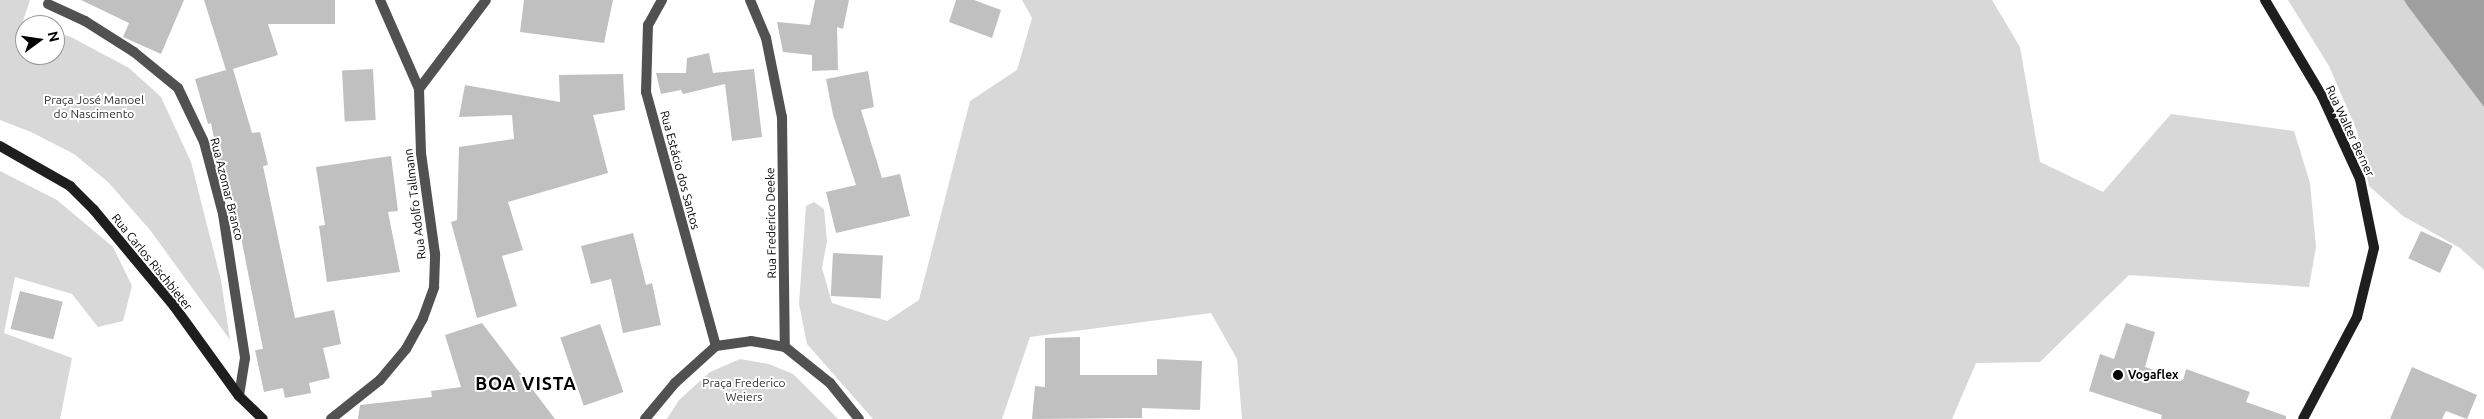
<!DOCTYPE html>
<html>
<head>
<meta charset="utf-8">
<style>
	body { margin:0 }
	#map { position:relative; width:2484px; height:419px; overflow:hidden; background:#fff; font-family:Ubuntu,sans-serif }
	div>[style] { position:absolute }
	.green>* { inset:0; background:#d8d8d8 }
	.water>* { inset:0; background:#9f9f9f }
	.building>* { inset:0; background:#c0c0c0; transform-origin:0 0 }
	.street>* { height:10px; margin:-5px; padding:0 5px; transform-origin:5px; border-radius:5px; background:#515151 }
	.secondary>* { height:10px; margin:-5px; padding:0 5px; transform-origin:5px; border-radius:5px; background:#1e1e1e }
	.dots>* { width:14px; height:14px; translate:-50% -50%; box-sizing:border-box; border:2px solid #fff; border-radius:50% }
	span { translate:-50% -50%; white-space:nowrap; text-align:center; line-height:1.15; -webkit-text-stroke:4px #fff; paint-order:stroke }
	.park-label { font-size:12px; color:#2f2f2f }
	.street-label { font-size:12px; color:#000 }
	.poi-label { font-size:12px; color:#000; font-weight:700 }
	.left { translate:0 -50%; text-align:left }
	.district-label { font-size:18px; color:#000; font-weight:700; letter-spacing:1px }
	.north { position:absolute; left:15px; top:15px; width:50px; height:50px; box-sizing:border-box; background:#fff; border:1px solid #999; border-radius:50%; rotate:76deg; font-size:14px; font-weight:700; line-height:20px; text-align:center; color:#000 }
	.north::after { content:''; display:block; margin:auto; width:18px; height:22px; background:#000; clip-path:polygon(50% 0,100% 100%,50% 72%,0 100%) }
</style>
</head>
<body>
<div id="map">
	<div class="green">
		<i style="clip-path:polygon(0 0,30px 0,23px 21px,34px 25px,25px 25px,25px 55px,55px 55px,55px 32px,71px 37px,129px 68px,161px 97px,191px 162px,221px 280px,230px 340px,150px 230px,108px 182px,74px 154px,31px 132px,0 120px)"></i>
		<i style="clip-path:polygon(1022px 0,1992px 0,2020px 47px,2040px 162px,2103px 192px,2171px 114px,2294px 131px,2310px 183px,2316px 247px,2309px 287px,2129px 275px,2040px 362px,1976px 363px,1952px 419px,1242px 419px,1237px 359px,1211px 313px,1030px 337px,1002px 419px,873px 419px,807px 344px,799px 304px,806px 206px,814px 202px,824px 209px,827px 241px,822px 268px,832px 303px,887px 321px,919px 300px,970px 101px,1017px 70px,1032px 18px)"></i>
		<i style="clip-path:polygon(2288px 0,2404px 0,2484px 107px,2484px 270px,2460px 248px,2403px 216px,2369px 186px,2357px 131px,2329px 66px)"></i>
		<i style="clip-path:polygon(0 171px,57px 200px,113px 247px,132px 286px,123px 321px,98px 327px,72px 294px,15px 277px,4px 333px,72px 358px,60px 419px,0 419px)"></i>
		<i style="clip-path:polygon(740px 359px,769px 364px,793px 374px,838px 419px,667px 419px,679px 400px,710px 372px)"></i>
	</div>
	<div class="water">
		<i style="clip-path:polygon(2404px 0,2484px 0,2484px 107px,2407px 5px)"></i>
	</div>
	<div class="building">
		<i style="clip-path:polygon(81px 0,184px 0,161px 54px,123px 37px,129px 23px)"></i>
		<i style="clip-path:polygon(204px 0,335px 0,335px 24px,268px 24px,278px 55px,233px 69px,252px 133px,260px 132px,268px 165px,263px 166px,295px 318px,334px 310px,341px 344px,323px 348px,330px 378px,309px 383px,311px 393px,285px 398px,283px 388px,264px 392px,255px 350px,263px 349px,240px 232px,227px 174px,221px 175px,211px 123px,208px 124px,195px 79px,226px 70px)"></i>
		<i style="clip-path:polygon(524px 0,613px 0,604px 43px,520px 32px)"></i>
		<i style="clip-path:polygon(815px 0,849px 0,843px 29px,837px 27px,838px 70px,812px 71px,812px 55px,783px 52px,777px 22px,810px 25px)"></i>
		<i style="clip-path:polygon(956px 0,974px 0,1001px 10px,992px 38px,949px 22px)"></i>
		<i style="clip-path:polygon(709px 53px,713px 73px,754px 69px,762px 137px,732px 141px,725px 84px,683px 94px,681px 90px,661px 94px,656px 73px,686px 73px,687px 58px)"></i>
		<i style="left:373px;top:69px;width:51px;height:31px;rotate:87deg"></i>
		<i style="clip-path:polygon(868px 71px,874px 107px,861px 110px,882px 178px,900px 174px,910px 216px,836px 233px,826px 192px,856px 185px,833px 115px,826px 79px)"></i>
		<i style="clip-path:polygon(623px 74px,625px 110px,593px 115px,608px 173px,508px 202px,523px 250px,502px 256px,517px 306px,477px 318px,451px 222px,457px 220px,459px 147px,514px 139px,512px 115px,459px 117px,465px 85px,560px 102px,559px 75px)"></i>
		<i style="clip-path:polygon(391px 156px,398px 211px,388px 212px,400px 272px,327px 282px,319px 226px,325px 225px,316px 167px)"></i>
		<i style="left:2421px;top:231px;width:35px;height:30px;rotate:25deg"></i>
		<i style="clip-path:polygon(633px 233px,646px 285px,652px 283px,661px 325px,623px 333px,611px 279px,591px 284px,581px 246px)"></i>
		<i style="left:833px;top:253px;width:50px;height:43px;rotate:3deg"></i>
		<i style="left:20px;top:291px;width:44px;height:39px;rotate:14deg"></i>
		<i style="clip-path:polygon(482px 323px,555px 419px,358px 419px,360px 405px,432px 397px,431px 391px,461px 387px,445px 335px)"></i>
		<i style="clip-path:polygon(2126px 323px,2155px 332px,2145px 367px,2183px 380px,2186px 369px,2250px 392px,2246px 402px,2286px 416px,2286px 419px,2161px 419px,2162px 415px,2089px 391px,2100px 354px,2114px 359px)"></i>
		<i style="left:600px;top:324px;width:72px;height:42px;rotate:71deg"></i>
		<i style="clip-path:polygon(1080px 337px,1080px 375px,1157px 375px,1157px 359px,1202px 361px,1200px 410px,1142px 408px,1142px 418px,1032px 419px,1035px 386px,1045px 387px,1045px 338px)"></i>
		<i style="clip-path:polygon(2412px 367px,2477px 395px,2467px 419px,2446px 411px,2442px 419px,2390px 419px)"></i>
	</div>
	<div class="street">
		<i style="left:380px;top:0;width:97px;rotate:66.3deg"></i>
		<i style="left:662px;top:0;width:29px;rotate:119deg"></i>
		<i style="left:648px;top:25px;width:67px;rotate:91.7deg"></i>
		<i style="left:646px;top:92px;width:263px;rotate:74.6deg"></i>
		<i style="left:750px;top:0;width:41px;rotate:67.2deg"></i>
		<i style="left:766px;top:38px;width:81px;rotate:78.6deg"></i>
		<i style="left:782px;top:117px;width:230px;rotate:89.3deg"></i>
		<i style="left:48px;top:4px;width:41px;rotate:24.7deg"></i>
		<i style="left:85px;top:21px;width:58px;rotate:32.3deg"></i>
		<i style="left:134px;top:52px;width:57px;rotate:39.3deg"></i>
		<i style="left:178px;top:88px;width:60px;rotate:64.3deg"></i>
		<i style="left:204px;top:142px;width:74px;rotate:75.2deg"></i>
		<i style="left:223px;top:214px;width:146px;rotate:81.3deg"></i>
		<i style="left:245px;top:358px;width:38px;rotate:99deg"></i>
		<i style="left:331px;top:419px;width:63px;rotate:-38.5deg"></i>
		<i style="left:380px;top:380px;width:40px;rotate:-50deg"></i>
		<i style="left:406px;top:349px;width:35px;rotate:-61deg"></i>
		<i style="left:423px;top:318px;width:33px;rotate:-70deg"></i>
		<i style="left:434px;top:287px;width:33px;rotate:-88deg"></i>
		<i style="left:435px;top:254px;width:102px;rotate:-97.9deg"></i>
		<i style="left:421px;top:153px;width:64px;rotate:-91.8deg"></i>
		<i style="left:419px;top:89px;width:111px;rotate:-53deg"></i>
		<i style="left:645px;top:419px;width:47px;rotate:-50.2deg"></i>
		<i style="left:675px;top:383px;width:55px;rotate:-42.1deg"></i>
		<i style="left:716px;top:346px;width:35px;rotate:-8deg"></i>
		<i style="left:751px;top:341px;width:35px;rotate:10deg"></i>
		<i style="left:785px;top:347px;width:58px;rotate:38.7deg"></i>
		<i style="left:830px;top:383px;width:46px;rotate:51.1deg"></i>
	</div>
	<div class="secondary">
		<i style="left:2265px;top:0;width:112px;rotate:59.3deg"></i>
		<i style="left:2322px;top:96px;width:91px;rotate:65.4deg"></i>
		<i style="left:2360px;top:179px;width:70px;rotate:78.5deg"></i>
		<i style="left:2374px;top:248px;width:71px;rotate:103.8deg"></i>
		<i style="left:2357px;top:317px;width:115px;rotate:117.9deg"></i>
		<i style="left:0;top:146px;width:81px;rotate:29.7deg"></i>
		<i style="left:70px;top:186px;width:34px;rotate:45deg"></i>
		<i style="left:94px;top:210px;width:125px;rotate:50.2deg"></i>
		<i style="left:174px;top:306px;width:111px;rotate:54.2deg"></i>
		<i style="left:239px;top:396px;width:33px;rotate:44deg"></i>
	</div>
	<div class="dots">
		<i style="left:2118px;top:375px;background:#000"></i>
	</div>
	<div class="park-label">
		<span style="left:94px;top:107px">Praça José Manoel<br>do Nascimento</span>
		<span style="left:744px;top:390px">Praça Frederico<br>Weiers</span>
	</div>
	<div class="street-label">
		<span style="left:2350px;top:131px;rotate:65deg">Rua Walter Berner</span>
		<span style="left:680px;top:170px;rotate:75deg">Rua Estácio dos Santos</span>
		<span style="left:227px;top:189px;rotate:76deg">Rua Azomar Branco</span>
		<span style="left:415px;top:204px;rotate:-97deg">Rua Adolfo Tallmann</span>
		<span style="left:771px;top:223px;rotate:-91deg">Rua Frederico Deeke</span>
		<span style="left:152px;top:262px;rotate:51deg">Rua Carlos Rischbieter</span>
	</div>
	<div class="poi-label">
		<span class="left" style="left:2128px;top:375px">Vogaflex</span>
	</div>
	<div class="district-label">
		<span style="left:526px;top:383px">BOA VISTA</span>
	</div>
	<div class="north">N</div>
</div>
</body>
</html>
